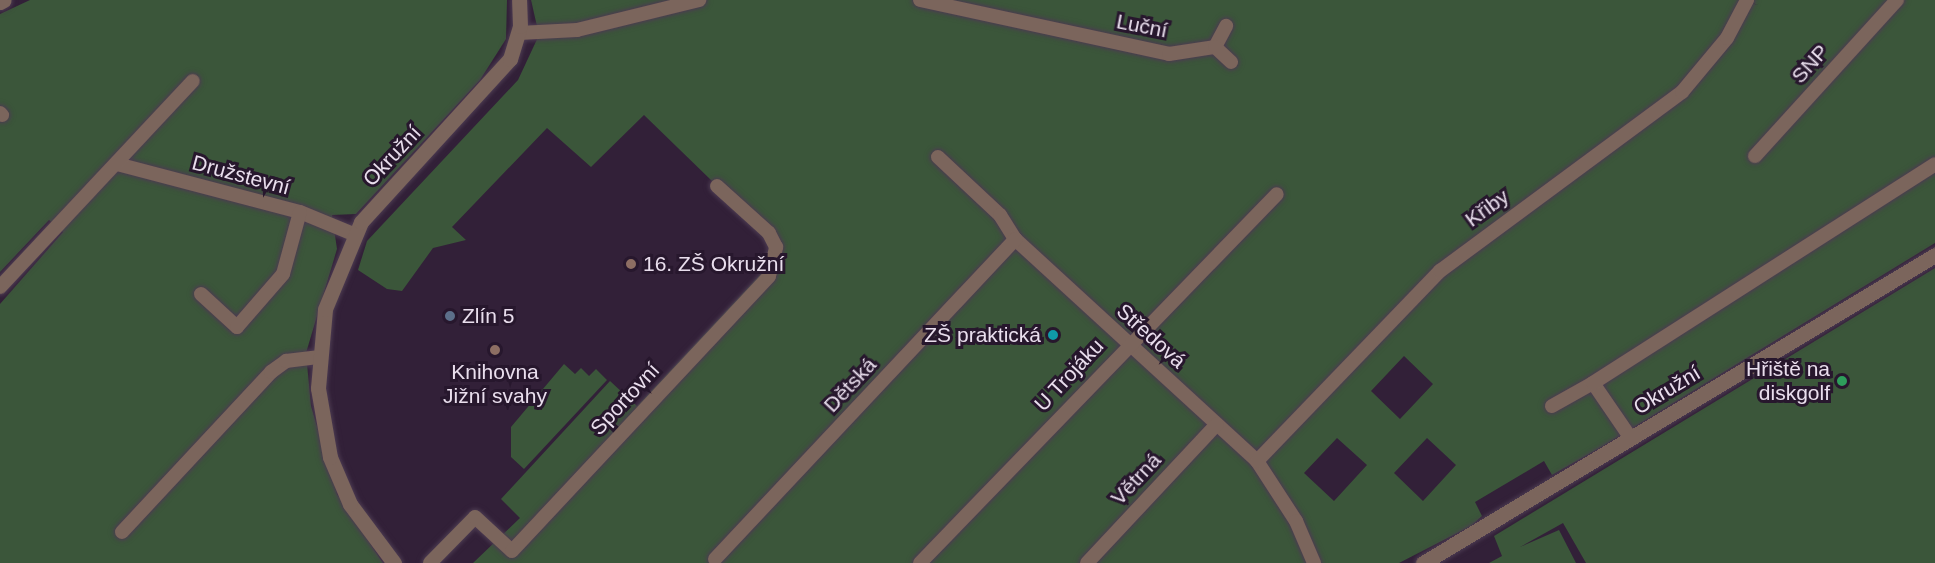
<!DOCTYPE html>
<html>
<head>
<meta charset="utf-8">
<style>
	body { margin:0 }
	#map { position:relative; width:1935px; height:563px; overflow:hidden; background:#322038; font-family:Arial,sans-serif }
	div>[style] { position:absolute }
	.green>* { inset:0; background:#3b563a }
	.roads { filter:drop-shadow(0 0 2px #4c3b51) drop-shadow(0 0 2px #4c3b51) }
	.minor>* { height:14px; margin:-7px; padding:0 7px; transform-origin:7px; border-radius:7px; background:#7b655c }
	.tertiary>* { height:15px; margin:-7.5px; padding:0 7.5px; transform-origin:7.5px; border-radius:7.5px; background:#7b655c }
	.dots>* { width:16px; height:16px; translate:-50% -50%; box-sizing:border-box; border:3px solid #27172d; border-radius:50% }
	span { translate:-50% -50%; white-space:nowrap; text-align:center; line-height:1.15; -webkit-text-stroke:6px #27172d; paint-order:stroke }
	.street-label { font-size:21px; color:#e9deed }
	.poi-label { font-size:21px; color:#e9deed }
	.left { translate:0 -50%; text-align:left }
	.right { translate:-100% -50%; text-align:right }
</style>
</head>
<body>
<div id="map">
	<div class="green">
		<i style="clip-path:polygon(30px 0,507px 0,506px 39px,480px 80px,356px 214px,332px 215px,337px 249px,306px 353px,311px 406px,337px 494px,383px 563px,0 563px,0 304px,63px 232px,49px 220px,0 272px,0 14px)"></i>
		<i style="clip-path:polygon(evenodd,531px 0,1740px 0,1758px 5px,1745px 0,1935px 0,1935px 243px,1603px 446px,1552px 475px,1544px 461px,1475px 502px,1482px 516px,1471px 526px,1399px 563px,473px 563px,520px 518px,501px 499px,610px 381px,637px 406px,783px 250px,644px 115px,591px 167px,547px 128px,452px 227px,466px 240px,433px 248px,402px 291px,387px 289px,358px 270px,367px 241px,518px 80px,539px 35px,531px 0,1404px 356px,1433px 384px,1400px 419px,1371px 391px,1404px 356px,531px 0,1337px 438px,1367px 465px,1334px 501px,1304px 473px,1337px 438px,531px 0,1427px 438px,1456px 465px,1423px 501px,1394px 473px,1427px 438px)"></i>
		<i style="clip-path:polygon(1935px 268px,1935px 563px,1586px 563px,1563px 523px,1520px 547px,1559px 530px,1576px 563px,1489px 563px,1502px 556px,1494px 536px)"></i>
		<i style="clip-path:polygon(564px 364px,575px 374px,581px 368px,589px 376px,596px 369px,607px 380px,524px 469px,511px 457px,511px 427px)"></i>
	</div>
	<div class="roads">
		<div class="minor">
			<i style="left:920px;top:0;width:255px;rotate:12.2deg"></i>
			<i style="left:1169px;top:54px;width:47px;rotate:-8.7deg"></i>
			<i style="left:519px;top:33px;width:58px;rotate:-3deg"></i>
			<i style="left:577px;top:30px;width:126px;rotate:-13.8deg"></i>
			<i style="left:1215px;top:47px;width:24px;rotate:-62deg"></i>
			<i style="left:1215px;top:47px;width:22px;rotate:43deg"></i>
			<i style="left:0;top:113px;width:3px;rotate:45deg"></i>
			<i style="left:1755px;top:156px;width:211px;rotate:-47.7deg"></i>
			<i style="left:938px;top:157px;width:85px;rotate:43.1deg"></i>
			<i style="left:1000px;top:215px;width:28px;rotate:58deg"></i>
			<i style="left:1015px;top:239px;width:328px;rotate:42.5deg"></i>
			<i style="left:1257px;top:461px;width:72px;rotate:57deg"></i>
			<i style="left:1296px;top:521px;width:46px;rotate:66.8deg"></i>
			<i style="left:117px;top:164px;width:189px;rotate:14.7deg"></i>
			<i style="left:300px;top:212px;width:57px;rotate:22.5deg"></i>
			<i style="left:0;top:287px;width:282px;rotate:-46.9deg"></i>
			<i style="left:201px;top:294px;width:49px;rotate:42.5deg"></i>
			<i style="left:237px;top:327px;width:70px;rotate:-49deg"></i>
			<i style="left:283px;top:274px;width:64px;rotate:-74.7deg"></i>
			<i style="left:1552px;top:406px;width:47px;rotate:-29.3deg"></i>
			<i style="left:1630px;top:437px;width:65px;rotate:-124.4deg"></i>
			<i style="left:1593px;top:383px;width:406px;rotate:-32.6deg"></i>
			<i style="left:1257px;top:461px;width:264px;rotate:-46.1deg"></i>
			<i style="left:1440px;top:271px;width:301px;rotate:-36.5deg"></i>
			<i style="left:1682px;top:92px;width:70px;rotate:-50.2deg"></i>
			<i style="left:1727px;top:38px;width:43px;rotate:-62.2deg"></i>
			<i style="left:122px;top:532px;width:219px;rotate:-47deg"></i>
			<i style="left:271px;top:372px;width:19px;rotate:-36deg"></i>
			<i style="left:286px;top:361px;width:32px;rotate:-7deg"></i>
			<i style="left:715px;top:559px;width:439px;rotate:-46.8deg"></i>
			<i style="left:430px;top:563px;width:64px;rotate:-45.6deg"></i>
			<i style="left:475px;top:517px;width:50px;rotate:42.6deg"></i>
			<i style="left:512px;top:551px;width:376px;rotate:-46.9deg"></i>
			<i style="left:769px;top:276px;width:30px;rotate:-76deg"></i>
			<i style="left:776px;top:247px;width:16px;rotate:-117deg"></i>
			<i style="left:769px;top:233px;width:70px;rotate:-137.9deg"></i>
			<i style="left:920px;top:563px;width:513px;rotate:-45.95deg"></i>
			<i style="left:1087px;top:563px;width:190px;rotate:-46.9deg"></i>
		</div>
		<div class="tertiary">
			<i style="left:0;top:2px;width:4px;rotate:-27deg"></i>
			<i style="left:394px;top:563px;width:74px;rotate:-126.7deg"></i>
			<i style="left:350px;top:504px;width:51px;rotate:-113.1deg"></i>
			<i style="left:330px;top:457px;width:70px;rotate:-99.9deg"></i>
			<i style="left:318px;top:388px;width:79px;rotate:-84.9deg"></i>
			<i style="left:325px;top:309px;width:94px;rotate:-67.5deg"></i>
			<i style="left:361px;top:222px;width:221px;rotate:-47.6deg"></i>
			<i style="left:510px;top:59px;width:34px;rotate:-73deg"></i>
			<i style="left:520px;top:26px;width:26px;rotate:-92deg"></i>
			<i style="left:1423px;top:563px;width:598px;rotate:-31.03deg"></i>
		</div>
	</div>
	<div class="dots">
		<i style="left:631px;top:264px;background:#8d6e63"></i>
		<i style="left:450px;top:316px;background:#5c6f8a"></i>
		<i style="left:1053px;top:335px;background:#0f9aa8"></i>
		<i style="left:495px;top:350px;background:#8d6e63"></i>
		<i style="left:1842px;top:381px;background:#2e9e5b"></i>
	</div>
	<div class="street-label">
		<span style="left:1142px;top:26px;rotate:11deg">Luční</span>
		<span style="left:1810px;top:64px;rotate:-48deg">SNP</span>
		<span style="left:392px;top:156px;rotate:-47deg">Okružní</span>
		<span style="left:241px;top:175px;rotate:15deg">Družstevní</span>
		<span style="left:1487px;top:208px;rotate:-36deg">Křiby</span>
		<span style="left:1151px;top:336px;rotate:42deg">Středová</span>
		<span style="left:1069px;top:375px;rotate:-47deg">U Trojáku</span>
		<span style="left:850px;top:385px;rotate:-47deg">Dětská</span>
		<span style="left:1667px;top:390px;rotate:-31deg">Okružní</span>
		<span style="left:625px;top:399px;rotate:-47deg">Sportovní</span>
		<span style="left:1136px;top:479px;rotate:-47deg">Větrná</span>
	</div>
	<div class="poi-label">
		<span class="left" style="left:643px;top:264px">16. ZŠ Okružní</span>
		<span class="left" style="left:462px;top:316px">Zlín 5</span>
		<span class="right" style="left:1041px;top:335px">ZŠ praktická</span>
		<span class="right" style="left:1830px;top:381px">Hřiště na<br>diskgolf</span>
		<span style="left:495px;top:384px">Knihovna<br>Jižní svahy</span>
	</div>
</div>
</body>
</html>
